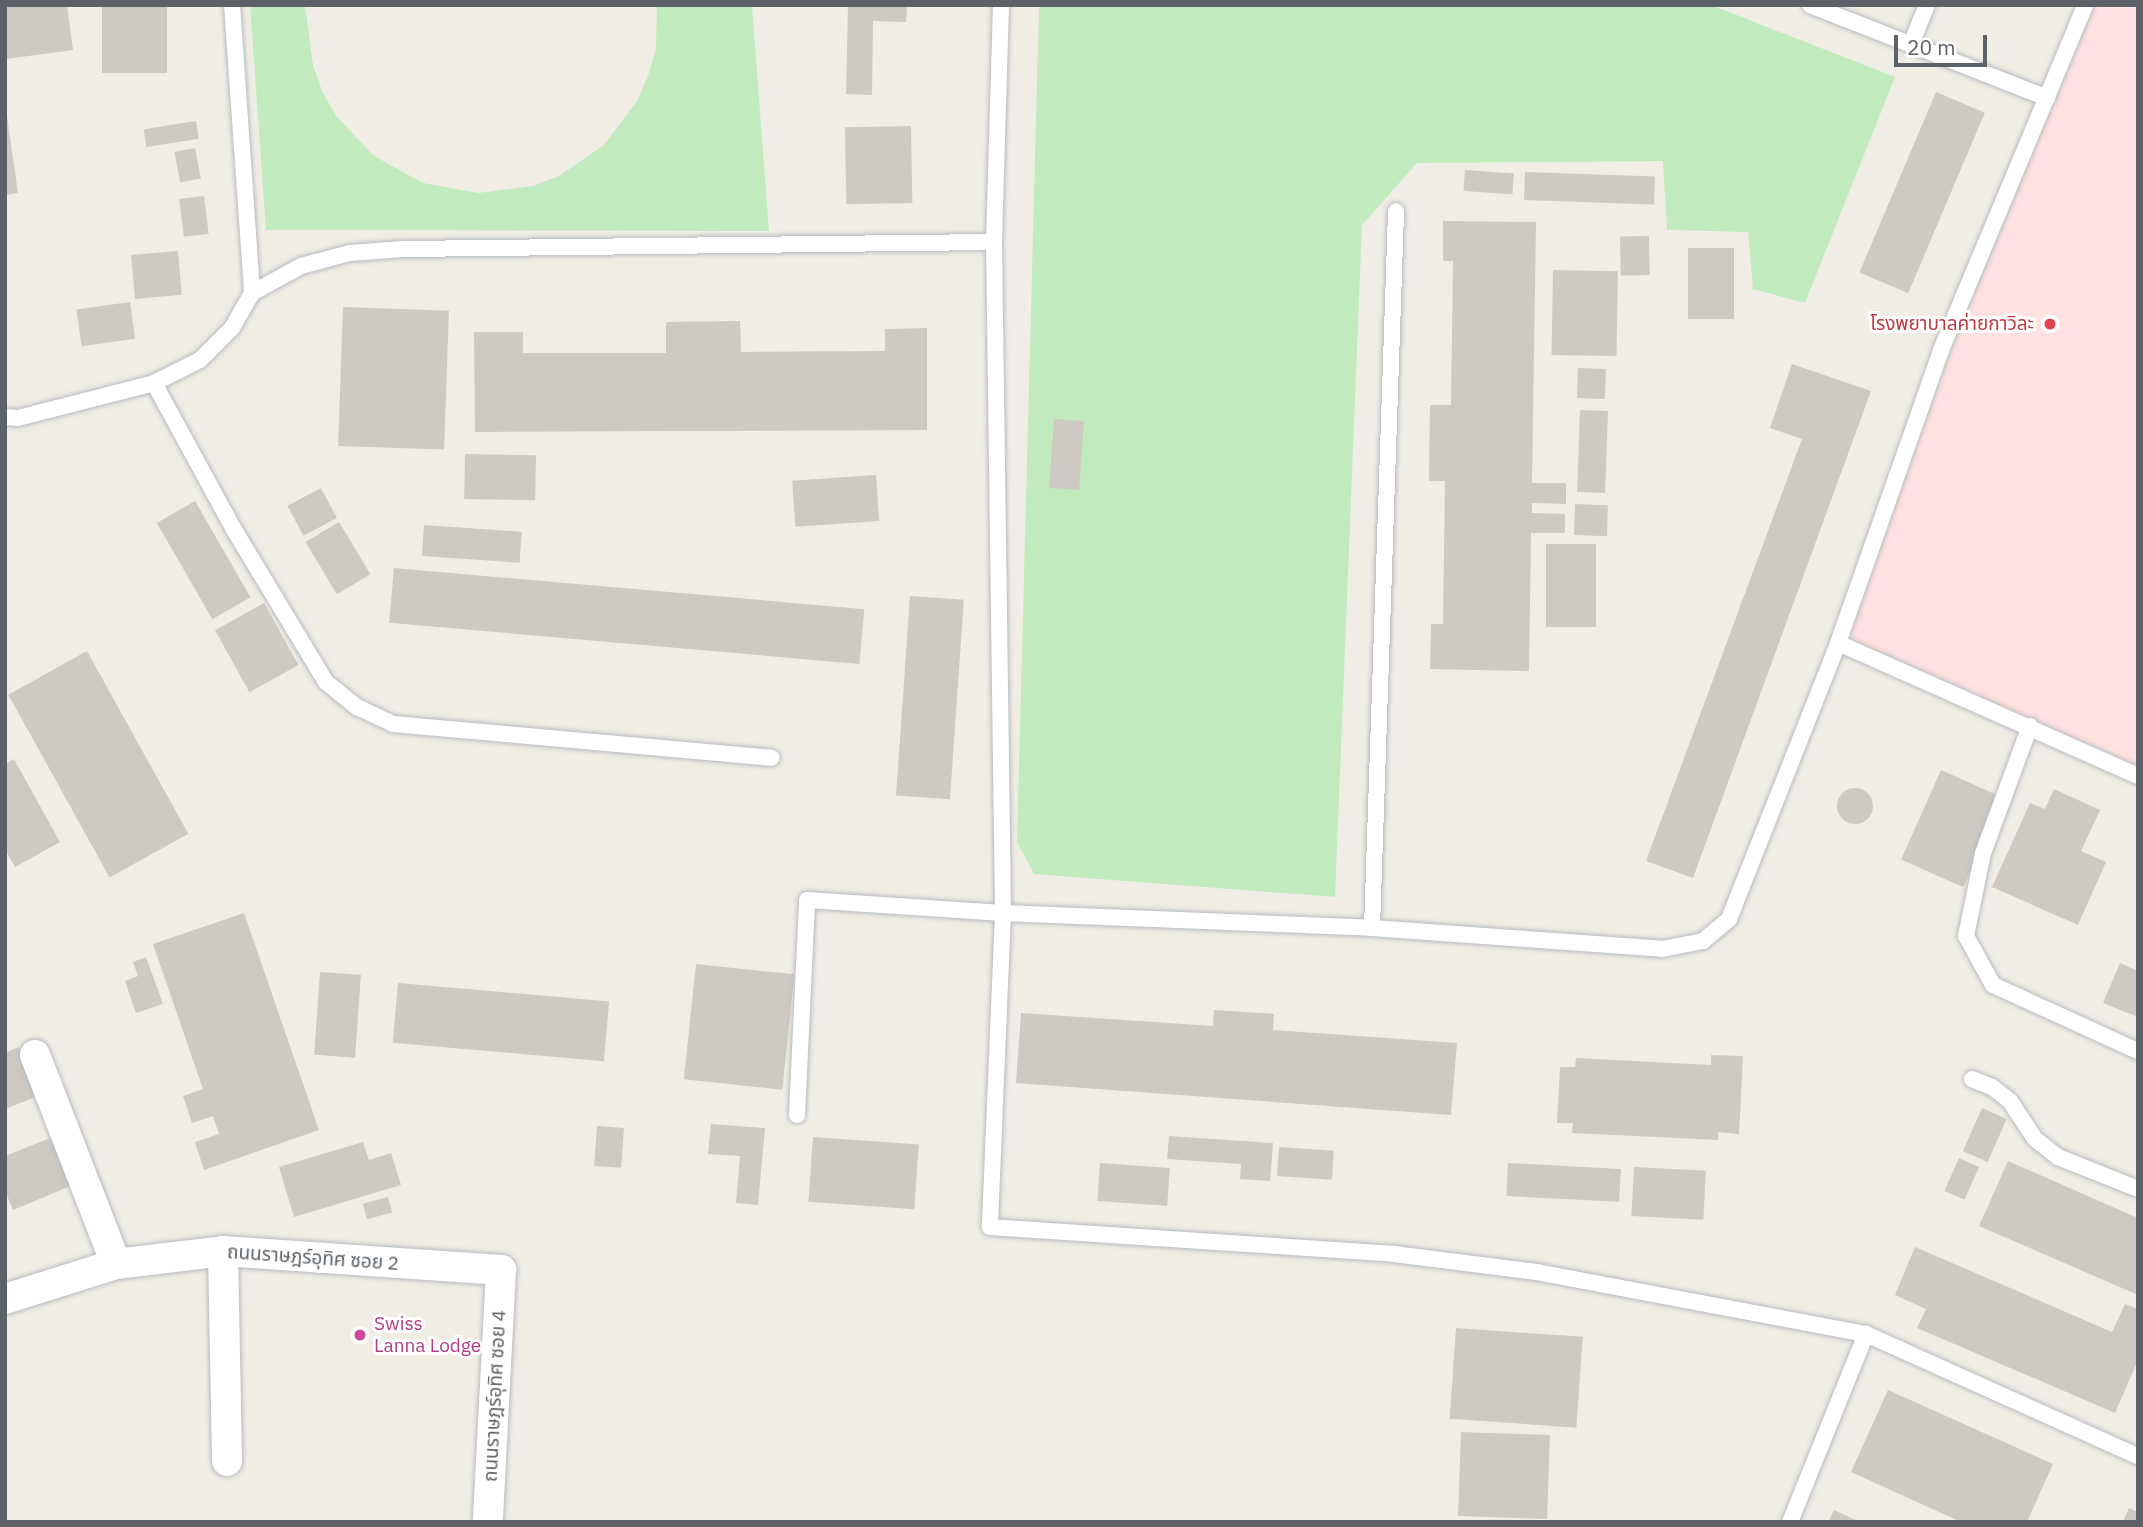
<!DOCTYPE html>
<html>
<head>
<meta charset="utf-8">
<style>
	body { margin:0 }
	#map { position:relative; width:2143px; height:1527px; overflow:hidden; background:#f0ede5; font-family:"IBM Plex Sans","Noto Sans Thai",sans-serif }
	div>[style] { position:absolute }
	.medical>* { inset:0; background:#fee1e0 }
	.green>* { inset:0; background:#c2eabf }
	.building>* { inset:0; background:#cec9c3; transform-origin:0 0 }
	.round { border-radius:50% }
	.roads { filter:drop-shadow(0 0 2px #b7bbc0) drop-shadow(0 0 2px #b7bbc0) }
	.service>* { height:16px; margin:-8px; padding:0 8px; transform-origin:8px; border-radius:8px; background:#fff }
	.minor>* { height:30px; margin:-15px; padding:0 15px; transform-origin:15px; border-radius:15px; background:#fff }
	.dots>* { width:19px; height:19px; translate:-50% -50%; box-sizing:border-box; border:4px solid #fff; border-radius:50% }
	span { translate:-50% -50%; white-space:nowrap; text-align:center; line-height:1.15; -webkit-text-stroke:6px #fff; paint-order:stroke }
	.health-label { font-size:19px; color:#be3a42 }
	.right { translate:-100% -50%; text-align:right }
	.street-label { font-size:19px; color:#5c6267 }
	.hotel-label { font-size:19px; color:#b23c85 }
	.left { translate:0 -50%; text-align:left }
	.frame { position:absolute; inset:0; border:7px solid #5c6267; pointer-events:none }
	.scale { position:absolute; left:1894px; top:35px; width:93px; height:32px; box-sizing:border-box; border:4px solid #5c6267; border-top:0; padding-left:9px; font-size:21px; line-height:24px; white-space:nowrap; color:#5c6267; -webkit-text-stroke:5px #fff; paint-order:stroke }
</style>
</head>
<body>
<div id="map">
	<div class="medical">
		<i style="clip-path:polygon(2088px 5px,2138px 5px,2138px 772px,1838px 643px)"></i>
	</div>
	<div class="green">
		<i style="clip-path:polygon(250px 5px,305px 5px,313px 65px,322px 91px,336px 116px,374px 156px,423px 183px,478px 193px,533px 186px,559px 176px,604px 145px,637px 101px,648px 76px,656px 49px,657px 5px,752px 5px,769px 231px,266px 230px)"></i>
		<i style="clip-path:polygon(1039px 5px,1711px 5px,1895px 77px,1805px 303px,1753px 289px,1748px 232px,1667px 230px,1663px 161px,1417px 163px,1362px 225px,1335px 897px,1034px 874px,1017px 842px)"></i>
	</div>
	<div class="building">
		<i style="clip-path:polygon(5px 5px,67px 5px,73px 50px,6px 59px)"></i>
		<i style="left:102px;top:5px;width:65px;height:68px"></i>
		<i style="clip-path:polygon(848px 5px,907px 5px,906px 22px,873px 21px,872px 95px,846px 94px)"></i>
		<i style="left:1936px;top:92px;width:53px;height:196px;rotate:23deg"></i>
		<i style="clip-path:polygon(5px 102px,18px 193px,5px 195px)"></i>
		<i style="left:196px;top:121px;width:18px;height:53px;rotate:81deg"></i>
		<i style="left:911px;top:126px;width:77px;height:66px;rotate:89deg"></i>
		<i style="left:195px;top:148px;width:31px;height:21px;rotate:79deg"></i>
		<i style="left:1465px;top:170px;width:49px;height:21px;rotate:4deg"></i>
		<i style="left:1525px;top:172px;width:130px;height:28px;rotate:2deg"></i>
		<i style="left:204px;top:196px;width:38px;height:25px;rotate:83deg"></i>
		<i style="clip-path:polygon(1443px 221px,1536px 222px,1532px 483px,1566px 483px,1566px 504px,1532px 503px,1532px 513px,1565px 514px,1565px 533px,1531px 533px,1529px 671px,1430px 669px,1431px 624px,1443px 624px,1445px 481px,1429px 481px,1430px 405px,1451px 405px,1453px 261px,1443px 261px)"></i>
		<i style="left:1649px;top:236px;width:39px;height:29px;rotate:89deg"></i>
		<i style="left:1688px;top:248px;width:46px;height:71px"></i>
		<i style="left:178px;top:251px;width:44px;height:47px;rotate:85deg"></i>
		<i style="left:1553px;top:270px;width:65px;height:85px;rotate:1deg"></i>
		<i style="left:130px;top:302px;width:37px;height:54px;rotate:82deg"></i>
		<i style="left:343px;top:307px;width:106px;height:139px;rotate:2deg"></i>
		<i style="clip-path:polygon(740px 321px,741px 352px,885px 351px,885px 329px,927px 328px,927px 430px,475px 432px,474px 332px,523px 332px,523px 353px,666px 353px,666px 322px)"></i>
		<i style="clip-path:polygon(1792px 364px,1871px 391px,1693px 878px,1646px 861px,1802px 439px,1770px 428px)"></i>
		<i style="left:1578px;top:368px;width:28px;height:30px;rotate:2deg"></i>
		<i style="left:1580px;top:410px;width:28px;height:82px;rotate:2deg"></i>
		<i style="left:1054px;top:419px;width:30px;height:69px;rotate:4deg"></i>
		<i style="left:465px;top:454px;width:71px;height:45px;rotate:1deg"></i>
		<i style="left:876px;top:475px;width:46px;height:84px;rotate:86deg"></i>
		<i style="left:321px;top:488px;width:34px;height:38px;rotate:62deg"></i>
		<i style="left:195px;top:501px;width:111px;height:44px;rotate:60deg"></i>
		<i style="left:1575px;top:504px;width:33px;height:31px;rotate:2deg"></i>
		<i style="left:339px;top:522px;width:61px;height:39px;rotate:59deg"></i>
		<i style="left:424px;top:525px;width:98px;height:31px;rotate:4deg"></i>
		<i style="left:1546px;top:544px;width:50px;height:83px"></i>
		<i style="left:394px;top:568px;width:472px;height:55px;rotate:5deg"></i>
		<i style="left:910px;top:596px;width:54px;height:200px;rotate:4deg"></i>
		<i style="left:264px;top:603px;width:71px;height:56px;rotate:61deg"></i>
		<i style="left:87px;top:651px;width:209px;height:90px;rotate:61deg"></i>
		<i style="clip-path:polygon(14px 759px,60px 842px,15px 867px,5px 849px,5px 764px)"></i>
		<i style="left:1941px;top:770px;width:68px;height:98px;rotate:24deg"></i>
		<i class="round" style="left:1837px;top:788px;width:36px;height:36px"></i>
		<i style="clip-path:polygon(2054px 789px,2100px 810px,2081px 851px,2106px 862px,2078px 925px,1992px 887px,2030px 803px,2045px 809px)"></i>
		<i style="clip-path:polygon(244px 913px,319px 1130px,204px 1170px,195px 1142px,219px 1134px,213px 1116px,192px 1123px,183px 1096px,203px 1089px,153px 944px)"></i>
		<i style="clip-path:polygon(146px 957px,163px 1004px,136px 1013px,125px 981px,138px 976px,133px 962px)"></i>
		<i style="clip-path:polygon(2120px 963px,2138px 971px,2138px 1017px,2103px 1003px)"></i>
		<i style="left:696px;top:964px;width:99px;height:116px;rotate:6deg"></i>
		<i style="left:320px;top:972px;width:41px;height:83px;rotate:4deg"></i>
		<i style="left:398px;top:983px;width:212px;height:60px;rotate:5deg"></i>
		<i style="clip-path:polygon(1214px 1010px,1274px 1014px,1273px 1030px,1457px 1043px,1451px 1115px,1016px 1083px,1021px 1013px,1213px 1026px)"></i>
		<i style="clip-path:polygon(19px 1047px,38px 1096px,5px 1109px,5px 1053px)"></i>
		<i style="clip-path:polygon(1711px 1055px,1743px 1056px,1739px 1134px,1718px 1132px,1718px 1140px,1572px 1133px,1573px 1123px,1557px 1123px,1560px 1067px,1575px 1067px,1576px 1058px,1711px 1065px)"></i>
		<i style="left:1982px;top:1108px;width:27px;height:47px;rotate:24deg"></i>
		<i style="clip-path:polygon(711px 1124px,765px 1128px,758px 1205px,736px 1203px,740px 1156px,708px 1154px)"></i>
		<i style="left:597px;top:1126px;width:27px;height:40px;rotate:4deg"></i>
		<i style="clip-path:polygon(1169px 1136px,1273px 1143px,1270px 1181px,1240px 1179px,1241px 1164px,1167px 1159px)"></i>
		<i style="clip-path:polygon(53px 1137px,73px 1185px,13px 1210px,5px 1191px,5px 1156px)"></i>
		<i style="left:813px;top:1137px;width:106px;height:65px;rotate:4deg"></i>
		<i style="clip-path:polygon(363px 1142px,369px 1160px,391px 1153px,401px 1185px,294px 1217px,279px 1167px)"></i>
		<i style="left:1279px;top:1147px;width:55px;height:29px;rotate:4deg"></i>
		<i style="left:1959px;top:1158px;width:22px;height:36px;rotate:24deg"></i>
		<i style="clip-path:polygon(2008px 1161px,2138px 1218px,2138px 1295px,1979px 1226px)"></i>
		<i style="left:1100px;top:1163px;width:70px;height:38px;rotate:4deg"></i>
		<i style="left:1508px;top:1163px;width:113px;height:33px;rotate:3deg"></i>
		<i style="left:1634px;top:1167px;width:72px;height:49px;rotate:3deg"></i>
		<i style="left:388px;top:1197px;width:16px;height:26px;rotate:75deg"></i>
		<i style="clip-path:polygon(1915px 1247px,2112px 1332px,2125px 1304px,2138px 1309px,2138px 1360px,2115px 1413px,1917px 1328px,1926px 1309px,1895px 1295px)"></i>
		<i style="left:1456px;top:1328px;width:127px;height:91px;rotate:4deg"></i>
		<i style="clip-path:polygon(1888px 1390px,2053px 1464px,2027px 1522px,1961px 1522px,1851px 1472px)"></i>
		<i style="left:1461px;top:1432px;width:89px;height:84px;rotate:2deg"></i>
		<i style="clip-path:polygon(2129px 1508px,2138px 1512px,2138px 1522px,2123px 1522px)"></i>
		<i style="clip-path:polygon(1834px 1510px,1860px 1522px,1828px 1522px)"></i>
	</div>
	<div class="roads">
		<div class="service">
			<i style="left:232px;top:5px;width:289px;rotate:86deg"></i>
			<i style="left:1001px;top:5px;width:237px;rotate:91.7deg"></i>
			<i style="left:994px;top:242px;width:671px;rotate:89.23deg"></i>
			<i style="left:1003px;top:913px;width:314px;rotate:92.4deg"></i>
			<i style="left:990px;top:1227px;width:405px;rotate:3.8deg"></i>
			<i style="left:1394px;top:1254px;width:144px;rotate:7.2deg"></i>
			<i style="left:1537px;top:1272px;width:335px;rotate:10.7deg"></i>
			<i style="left:1866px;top:1334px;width:298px;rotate:24.2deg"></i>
			<i style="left:1810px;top:5px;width:255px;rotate:21.4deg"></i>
			<i style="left:1911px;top:44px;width:42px;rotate:-67.7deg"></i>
			<i style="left:154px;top:383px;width:51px;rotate:-26.6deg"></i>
			<i style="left:200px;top:360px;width:45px;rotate:-45deg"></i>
			<i style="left:232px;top:328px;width:40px;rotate:-60.3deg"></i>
			<i style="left:252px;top:293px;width:56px;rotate:-28.9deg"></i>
			<i style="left:301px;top:266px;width:51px;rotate:-14.9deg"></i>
			<i style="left:350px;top:253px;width:53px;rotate:-4.3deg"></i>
			<i style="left:403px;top:249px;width:591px;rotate:-0.68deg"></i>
			<i style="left:5px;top:417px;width:13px;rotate:4deg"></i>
			<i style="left:18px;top:418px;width:140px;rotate:-14.4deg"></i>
			<i style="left:154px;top:383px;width:165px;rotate:61.4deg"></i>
			<i style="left:233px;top:528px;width:180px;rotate:58.9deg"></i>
			<i style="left:326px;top:682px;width:40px;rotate:39deg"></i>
			<i style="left:357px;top:707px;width:40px;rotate:25deg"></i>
			<i style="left:393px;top:724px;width:380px;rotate:5.1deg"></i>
			<i style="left:1838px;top:643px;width:328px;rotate:23.9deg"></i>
			<i style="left:2030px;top:726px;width:135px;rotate:110.3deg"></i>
			<i style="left:1983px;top:853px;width:85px;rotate:101.6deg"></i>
			<i style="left:1966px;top:936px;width:56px;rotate:61.1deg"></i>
			<i style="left:1993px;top:985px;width:159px;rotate:24.5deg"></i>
			<i style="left:1372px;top:928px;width:717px;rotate:-88.08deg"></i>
			<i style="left:1972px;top:1079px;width:22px;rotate:22deg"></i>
			<i style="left:1992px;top:1087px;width:23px;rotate:38deg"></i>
			<i style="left:2010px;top:1101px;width:45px;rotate:56.7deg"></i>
			<i style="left:2035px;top:1139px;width:29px;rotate:38deg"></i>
			<i style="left:2058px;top:1157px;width:86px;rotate:21.8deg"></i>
			<i style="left:797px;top:1115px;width:215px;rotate:-87.3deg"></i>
			<i style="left:807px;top:900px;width:196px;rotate:3.8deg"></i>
			<i style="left:1003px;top:913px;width:369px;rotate:2.3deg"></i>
			<i style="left:1372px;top:928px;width:291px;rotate:4.1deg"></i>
			<i style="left:1662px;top:949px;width:42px;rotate:-11deg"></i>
			<i style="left:1703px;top:941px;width:34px;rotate:-40deg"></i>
			<i style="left:1729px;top:919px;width:297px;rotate:-68.4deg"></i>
			<i style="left:1838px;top:643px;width:311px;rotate:-70.6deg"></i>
			<i style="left:1941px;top:350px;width:374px;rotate:-67.3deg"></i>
			<i style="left:1790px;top:1522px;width:203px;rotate:-68deg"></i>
		</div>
		<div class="minor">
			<i style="left:35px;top:1055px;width:224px;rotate:68.8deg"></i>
			<i style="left:223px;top:1251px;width:210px;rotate:88.9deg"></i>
			<i style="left:5px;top:1299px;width:116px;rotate:-17.5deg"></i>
			<i style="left:116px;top:1264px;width:108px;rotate:-6.9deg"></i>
			<i style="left:223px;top:1251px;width:279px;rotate:3.9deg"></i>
			<i style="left:501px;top:1270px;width:252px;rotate:93deg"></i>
		</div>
	</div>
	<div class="dots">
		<i style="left:2050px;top:324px;background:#e0444e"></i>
		<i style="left:360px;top:1335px;background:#d1479c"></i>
	</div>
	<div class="health-label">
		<span class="right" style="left:2034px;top:324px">โรงพยาบาลค่ายกาวิละ</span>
	</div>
	<div class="street-label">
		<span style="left:313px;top:1258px;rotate:4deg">ถนนราษฎร์อุทิศ ซอย 2</span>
		<span style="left:495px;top:1396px;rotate:-87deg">ถนนราษฎร์อุทิศ ซอย 4</span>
	</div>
	<div class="hotel-label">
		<span class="left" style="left:374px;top:1335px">Swiss<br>Lanna Lodge</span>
	</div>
	<div class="frame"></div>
	<div class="scale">20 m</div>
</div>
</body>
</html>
